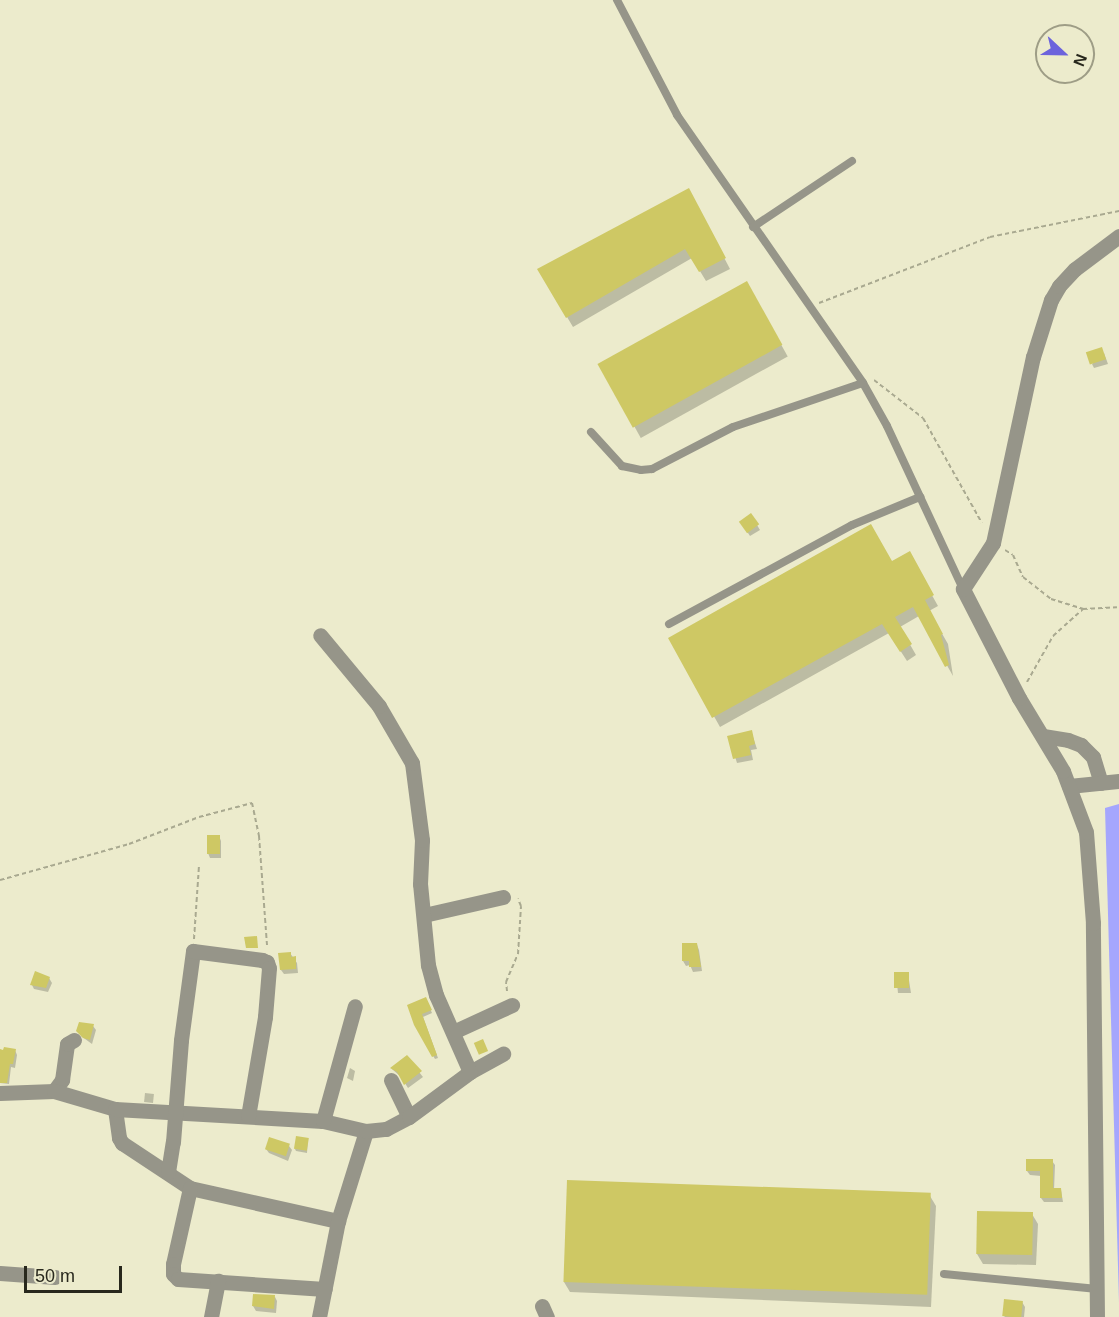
<!DOCTYPE html>
<html>
<head>
<meta charset="utf-8">
<style>
	body { margin:0 }
	#map { position:relative; width:1119px; height:1317px; overflow:hidden; background:#ecebcc; font-family:Helvetica,sans-serif }
	div>[style] { position:absolute }
	.forest>* { inset:0; background:#a5a6fd }
	.shadow>* { inset:0; background:#0003; transform-origin:0 0 }
	.building>* { inset:0; background:#cec864; transform-origin:0 0 }
	.path>* { height:2px; margin-top:-1px; transform-origin:0; background:repeating-linear-gradient(90deg,#a9a990 0 4.5px,transparent 0 7.5px) }
	.service>* { height:8px; margin:-4px; padding:0 4px; transform-origin:4px; border-radius:4px; background:#969589 }
	.minor>* { height:15px; margin:-7.5px; padding:0 7.5px; transform-origin:7.5px; border-radius:7.5px; background:#969589 }
	span { translate:-50% -50%; white-space:nowrap; text-align:center; line-height:1.15; -webkit-text-stroke:6px #ecebcc; paint-order:stroke }
	.north { position:absolute; left:1035px; top:24px; width:60px; height:60px; box-sizing:border-box; background:#ecebcc; border:2px solid #9e9d86; border-radius:50%; rotate:112deg; font-size:16px; font-weight:700; line-height:24px; text-align:center; color:#28281d }
	.north::after { content:''; display:block; margin:auto; width:21px; height:27px; background:#6c63dc; clip-path:polygon(50% 0,100% 100%,50% 72%,0 100%) }
	.scale { position:absolute; left:24px; top:1266px; width:98px; height:27px; box-sizing:border-box; border:3px solid #28281d; border-top:0; padding-left:8px; font-size:18px; line-height:21px; white-space:nowrap; color:#28281d; -webkit-text-stroke:4px #ecebcc; paint-order:stroke }
</style>
</head>
<body>
<div id="map">
	<div class="forest">
		<i style="clip-path:polygon(1119px 804px,1119px 1302px,1105px 808px)"></i>
	</div>
	<div class="shadow">
		<i style="clip-path:polygon(694px 200px,730px 269px,706px 281px,692px 258px,573px 327px,539px 270px)"></i>
		<i style="left:747px;top:283px;width:84px;height:168px;rotate:61deg"></i>
		<i style="clip-path:polygon(1104px 353px,1108px 364px,1094px 368px,1092px 364px)"></i>
		<i style="clip-path:polygon(751px 515px,760px 530px,750px 536px,744px 527px)"></i>
		<i style="clip-path:polygon(909px 554px,938px 606px,929px 611px,948px 644px,953px 676px,919px 616px,900px 627px,916px 655px,907px 661px,889px 633px,720px 727px,670px 638px,892px 563px)"></i>
		<i style="clip-path:polygon(751px 731px,757px 749px,751px 750px,753px 760px,737px 763px,729px 737px)"></i>
		<i style="clip-path:polygon(219px 836px,221px 841px,221px 858px,210px 858px,208px 853px)"></i>
		<i style="clip-path:polygon(697px 945px,699px 950px,702px 971px,693px 972px,690px 965px,686px 966px,683px 961px)"></i>
		<i style="clip-path:polygon(290px 953px,297px 963px,298px 973px,284px 974px,281px 970px)"></i>
		<i style="clip-path:polygon(896px 974px,908px 974px,911px 993px,898px 993px)"></i>
		<i style="clip-path:polygon(49px 978px,52px 983px,48px 992px,34px 989px,32px 985px)"></i>
		<i style="clip-path:polygon(427px 1002px,432px 1013px,423px 1017px,438px 1058px,435px 1059px,415px 1025px)"></i>
		<i style="clip-path:polygon(93px 1026px,96px 1030px,92px 1044px,81px 1036px)"></i>
		<i style="clip-path:polygon(15px 1050px,17px 1055px,15px 1068px,11px 1067px,9px 1084px,0 1083px,0 1051px)"></i>
		<i style="clip-path:polygon(407px 1057px,423px 1077px,408px 1088px,401px 1077px,392px 1069px)"></i>
		<i style="clip-path:polygon(350px 1068px,355px 1071px,353px 1081px,347px 1078px)"></i>
		<i style="left:145px;top:1093px;width:9px;height:9px;rotate:6deg"></i>
		<i style="clip-path:polygon(308px 1140px,307px 1153px,296px 1151px,295px 1149px)"></i>
		<i style="clip-path:polygon(289px 1146px,292px 1150px,288px 1161px,269px 1153px,266px 1149px)"></i>
		<i style="clip-path:polygon(1052px 1161px,1055px 1165px,1054px 1190px,1061px 1190px,1063px 1202px,1044px 1202px,1041px 1198px,1041px 1176px,1030px 1175px,1027px 1171px)"></i>
		<i style="clip-path:polygon(569px 1181px,930px 1196px,936px 1206px,931px 1307px,570px 1292px,564px 1282px)"></i>
		<i style="clip-path:polygon(1032px 1214px,1038px 1224px,1036px 1265px,983px 1264px,977px 1254px)"></i>
		<i style="clip-path:polygon(275px 1297px,277px 1301px,276px 1313px,256px 1311px,253px 1306px)"></i>
		<i style="clip-path:polygon(1022px 1302px,1025px 1307px,1024px 1317px,1004px 1317px)"></i>
	</div>
	<div class="building">
		<i style="clip-path:polygon(689px 188px,726px 258px,699px 272px,685px 249px,566px 318px,537px 269px)"></i>
		<i style="left:747px;top:281px;width:73px;height:171px;rotate:61deg"></i>
		<i style="left:1102px;top:347px;width:13px;height:17px;rotate:72deg"></i>
		<i style="left:751px;top:513px;width:14px;height:15px;rotate:54deg"></i>
		<i style="clip-path:polygon(871px 524px,892px 561px,910px 551px,934px 595px,925px 600px,943px 634px,941px 635px,949px 665px,945px 667px,913px 607px,895px 617px,912px 644px,900px 652px,882px 624px,712px 718px,668px 638px)"></i>
		<i style="clip-path:polygon(752px 730px,755px 744px,749px 746px,751px 755px,733px 759px,727px 736px)"></i>
		<i style="left:207px;top:835px;width:13px;height:19px"></i>
		<i style="clip-path:polygon(257px 936px,258px 948px,246px 948px,244px 937px)"></i>
		<i style="clip-path:polygon(682px 943px,697px 943px,701px 967px,689px 967px,689px 961px,682px 961px)"></i>
		<i style="clip-path:polygon(291px 952px,291px 957px,296px 956px,296px 969px,280px 970px,278px 953px)"></i>
		<i style="clip-path:polygon(35px 971px,50px 977px,46px 988px,30px 985px)"></i>
		<i style="left:909px;top:972px;width:16px;height:15px;rotate:90deg"></i>
		<i style="clip-path:polygon(426px 997px,432px 1010px,422px 1014px,437px 1055px,432px 1057px,414px 1025px,407px 1005px)"></i>
		<i style="clip-path:polygon(79px 1022px,94px 1024px,90px 1040px,83px 1038px,76px 1031px)"></i>
		<i style="left:483px;top:1039px;width:13px;height:10px;rotate:67deg"></i>
		<i style="clip-path:polygon(4px 1047px,16px 1049px,13px 1064px,10px 1064px,7px 1083px,0 1083px,0 1049px,3px 1050px)"></i>
		<i style="clip-path:polygon(407px 1055px,422px 1071px,404px 1085px,397px 1072px,390px 1068px)"></i>
		<i style="left:296px;top:1136px;width:13px;height:13px;rotate:9deg"></i>
		<i style="left:269px;top:1137px;width:22px;height:13px;rotate:18deg"></i>
		<i style="clip-path:polygon(1026px 1159px,1053px 1159px,1053px 1188px,1061px 1188px,1062px 1198px,1040px 1198px,1040px 1171px,1026px 1171px)"></i>
		<i style="left:567px;top:1180px;width:364px;height:102px;rotate:2deg"></i>
		<i style="left:977px;top:1211px;width:56px;height:43px;rotate:1deg"></i>
		<i style="clip-path:polygon(253px 1294px,275px 1295px,274px 1309px,252px 1306px)"></i>
		<i style="left:1004px;top:1299px;width:19px;height:17px;rotate:6deg"></i>
	</div>
	<div class="path">
		<i style="left:819px;top:303px;width:183px;rotate:-21.1deg"></i>
		<i style="left:990px;top:237px;width:132px;rotate:-11.4deg"></i>
		<i style="left:874px;top:380px;width:62px;rotate:37.8deg"></i>
		<i style="left:923px;top:418px;width:120px;rotate:60.7deg"></i>
		<i style="left:1005px;top:550px;width:9px;rotate:32deg"></i>
		<i style="left:1013px;top:555px;width:24px;rotate:66deg"></i>
		<i style="left:1023px;top:577px;width:36px;rotate:38deg"></i>
		<i style="left:1051px;top:599px;width:34px;rotate:17deg"></i>
		<i style="left:1083px;top:609px;width:34px;rotate:-3deg"></i>
		<i style="left:1027px;top:682px;width:53px;rotate:-60.5deg"></i>
		<i style="left:1053px;top:636px;width:40px;rotate:-42deg"></i>
		<i style="left:0;top:880px;width:134px;rotate:-15.6deg"></i>
		<i style="left:129px;top:844px;width:75px;rotate:-21.1deg"></i>
		<i style="left:199px;top:817px;width:55px;rotate:-14.8deg"></i>
		<i style="left:252px;top:803px;width:34px;rotate:78deg"></i>
		<i style="left:259px;top:836px;width:110px;rotate:85.8deg"></i>
		<i style="left:194px;top:939px;width:74px;rotate:-86.1deg"></i>
		<i style="left:507px;top:991px;width:9px;rotate:-96deg"></i>
		<i style="left:506px;top:982px;width:30px;rotate:-67deg"></i>
		<i style="left:518px;top:954px;width:48px;rotate:-86.4deg"></i>
		<i style="left:521px;top:906px;width:8px;rotate:-113deg"></i>
	</div>
	<div class="service">
		<i style="left:617px;top:0;width:130px;rotate:62.4deg"></i>
		<i style="left:677px;top:115px;width:326px;rotate:55.2deg"></i>
		<i style="left:863px;top:383px;width:49px;rotate:60.8deg"></i>
		<i style="left:887px;top:426px;width:180px;rotate:65deg"></i>
		<i style="left:753px;top:227px;width:119px;rotate:-33.7deg"></i>
		<i style="left:591px;top:432px;width:46px;rotate:47.6deg"></i>
		<i style="left:622px;top:466px;width:19px;rotate:12deg"></i>
		<i style="left:641px;top:470px;width:11px;rotate:-5deg"></i>
		<i style="left:652px;top:469px;width:91px;rotate:-27.4deg"></i>
		<i style="left:733px;top:427px;width:137px;rotate:-18.7deg"></i>
		<i style="left:669px;top:624px;width:208px;rotate:-28.4deg"></i>
		<i style="left:852px;top:525px;width:74px;rotate:-22.4deg"></i>
		<i style="left:944px;top:1274px;width:154px;rotate:5.6deg"></i>
	</div>
	<div class="minor">
		<i style="left:1043px;top:736px;width:25px;rotate:9deg"></i>
		<i style="left:1068px;top:740px;width:14px;rotate:21deg"></i>
		<i style="left:1081px;top:745px;width:17px;rotate:45deg"></i>
		<i style="left:1093px;top:757px;width:27px;rotate:73deg"></i>
		<i style="left:1069px;top:786px;width:50px;rotate:-5.7deg"></i>
		<i style="left:424px;top:915px;width:81px;rotate:-12.8deg"></i>
		<i style="left:453px;top:1032px;width:65px;rotate:-24.6deg"></i>
		<i style="left:470px;top:1072px;width:38px;rotate:-29deg"></i>
		<i style="left:391px;top:1080px;width:41px;rotate:64.1deg"></i>
		<i style="left:54px;top:1091px;width:14px;rotate:-54deg"></i>
		<i style="left:62px;top:1080px;width:36px;rotate:-82deg"></i>
		<i style="left:67px;top:1044px;width:8px;rotate:-30deg"></i>
		<i style="left:0;top:1093px;width:54px;rotate:-2.1deg"></i>
		<i style="left:54px;top:1091px;width:64px;rotate:16.4deg"></i>
		<i style="left:115px;top:1109px;width:29px;rotate:82deg"></i>
		<i style="left:119px;top:1138px;width:6px;rotate:59deg"></i>
		<i style="left:122px;top:1143px;width:82px;rotate:33.5deg"></i>
		<i style="left:190px;top:1188px;width:152px;rotate:12.6deg"></i>
		<i style="left:338px;top:1221px;width:94px;rotate:-72.7deg"></i>
		<i style="left:115px;top:1109px;width:208px;rotate:3.3deg"></i>
		<i style="left:323px;top:1121px;width:44px;rotate:13.1deg"></i>
		<i style="left:366px;top:1131px;width:20px;rotate:-6deg"></i>
		<i style="left:386px;top:1129px;width:26px;rotate:-28deg"></i>
		<i style="left:409px;top:1117px;width:76px;rotate:-36.4deg"></i>
		<i style="left:470px;top:1072px;width:84px;rotate:-113.8deg"></i>
		<i style="left:436px;top:995px;width:31px;rotate:-105deg"></i>
		<i style="left:428px;top:965px;width:81px;rotate:-95.6deg"></i>
		<i style="left:420px;top:884px;width:44px;rotate:-87.4deg"></i>
		<i style="left:422px;top:840px;width:78px;rotate:-97.4deg"></i>
		<i style="left:412px;top:763px;width:66px;rotate:-120.1deg"></i>
		<i style="left:379px;top:706px;width:92px;rotate:-129.7deg"></i>
		<i style="left:323px;top:1121px;width:119px;rotate:-74.5deg"></i>
		<i style="left:168px;top:1172px;width:30px;rotate:-81deg"></i>
		<i style="left:173px;top:1142px;width:102px;rotate:-85.5deg"></i>
		<i style="left:181px;top:1040px;width:90px;rotate:-82.3deg"></i>
		<i style="left:193px;top:951px;width:70px;rotate:7.4deg"></i>
		<i style="left:262px;top:960px;width:5px;rotate:22deg"></i>
		<i style="left:267px;top:962px;width:6px;rotate:72deg"></i>
		<i style="left:269px;top:968px;width:49px;rotate:94.7deg"></i>
		<i style="left:265px;top:1017px;width:100px;rotate:99.7deg"></i>
		<i style="left:190px;top:1188px;width:78px;rotate:102.6deg"></i>
		<i style="left:173px;top:1264px;width:10px;rotate:90deg"></i>
		<i style="left:173px;top:1274px;width:7px;rotate:45deg"></i>
		<i style="left:178px;top:1279px;width:147px;rotate:3.9deg"></i>
		<i style="left:0;top:1273px;width:55px;rotate:4.2deg"></i>
		<i style="left:542px;top:1306px;width:12px;rotate:66deg"></i>
		<i style="left:211px;top:1317px;width:37px;rotate:-79deg"></i>
		<i style="left:319px;top:1317px;width:98px;rotate:-78.8deg"></i>
		<i style="left:1097px;top:1317px;width:394px;rotate:-90.6deg"></i>
		<i style="left:1093px;top:923px;width:91px;rotate:-94.4deg"></i>
		<i style="left:1086px;top:832px;width:65px;rotate:-110.7deg"></i>
		<i style="left:1063px;top:771px;width:85px;rotate:-121.1deg"></i>
		<i style="left:1019px;top:698px;width:123px;rotate:-117.2deg"></i>
		<i style="left:963px;top:589px;width:55px;rotate:-56.9deg"></i>
		<i style="left:993px;top:543px;width:190px;rotate:-77.9deg"></i>
		<i style="left:1033px;top:357px;width:60px;rotate:-72.5deg"></i>
		<i style="left:1051px;top:300px;width:16px;rotate:-60deg"></i>
		<i style="left:1059px;top:286px;width:23px;rotate:-47deg"></i>
		<i style="left:1075px;top:269px;width:55px;rotate:-36.9deg"></i>
	</div>
	<div class="north">N</div>
	<div class="scale">50 m</div>
</div>
</body>
</html>
